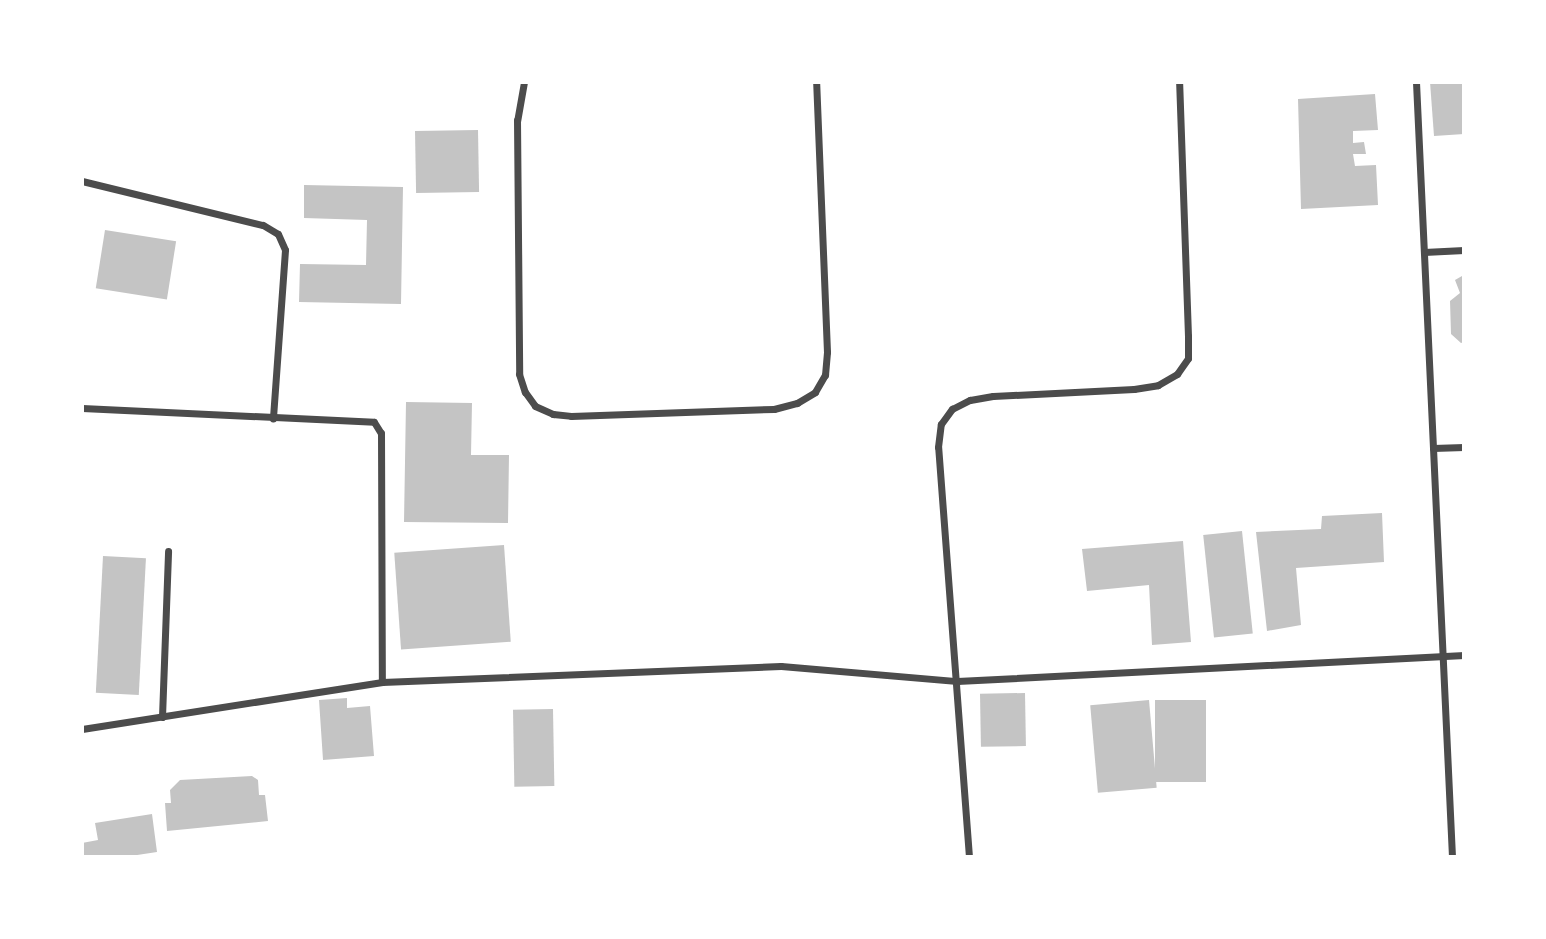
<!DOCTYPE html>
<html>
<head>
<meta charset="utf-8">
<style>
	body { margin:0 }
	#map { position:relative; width:1546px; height:939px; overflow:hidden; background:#fff; font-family:"DM Sans",sans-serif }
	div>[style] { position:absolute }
	.building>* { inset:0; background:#c4c4c4; transform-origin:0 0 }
	.minor>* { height:7px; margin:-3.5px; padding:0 3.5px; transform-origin:3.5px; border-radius:3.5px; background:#4c4c4c }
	span { translate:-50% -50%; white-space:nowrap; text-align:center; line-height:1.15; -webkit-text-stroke:7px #fff; paint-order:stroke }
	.frame { position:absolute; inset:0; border:84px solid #fff; pointer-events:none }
</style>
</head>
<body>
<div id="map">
	<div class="building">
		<i style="clip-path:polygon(1430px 82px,1464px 82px,1464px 134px,1434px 136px)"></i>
		<i style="clip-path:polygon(1375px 94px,1378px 130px,1353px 131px,1353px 143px,1364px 142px,1366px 154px,1353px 154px,1355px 166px,1376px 165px,1378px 205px,1301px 209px,1298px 99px)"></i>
		<i style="left:478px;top:130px;width:62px;height:63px;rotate:89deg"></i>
		<i style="clip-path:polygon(304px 185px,403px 187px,401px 304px,299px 302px,300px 264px,366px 265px,367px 220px,304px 218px)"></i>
		<i style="left:105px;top:230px;width:72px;height:59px;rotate:9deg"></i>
		<i style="clip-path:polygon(1462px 276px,1464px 342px,1461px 343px,1451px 334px,1450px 301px,1460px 293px,1455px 280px)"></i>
		<i style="clip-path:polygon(406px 402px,472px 403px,471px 455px,509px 455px,508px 523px,404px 522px)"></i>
		<i style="clip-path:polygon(1382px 513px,1384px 562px,1296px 568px,1301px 625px,1267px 631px,1256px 532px,1321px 529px,1322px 516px)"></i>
		<i style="left:1242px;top:531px;width:103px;height:39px;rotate:84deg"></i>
		<i style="clip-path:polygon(1183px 541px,1191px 642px,1152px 645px,1149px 585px,1087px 591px,1082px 549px)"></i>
		<i style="left:504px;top:545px;width:97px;height:110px;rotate:86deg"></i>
		<i style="left:103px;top:556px;width:43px;height:137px;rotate:3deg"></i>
		<i style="left:1025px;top:693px;width:53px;height:45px;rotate:89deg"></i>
		<i style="clip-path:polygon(347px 698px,347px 708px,370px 706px,374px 756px,323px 760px,319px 700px)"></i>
		<i style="left:1149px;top:700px;width:88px;height:59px;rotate:85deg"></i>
		<i style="left:1155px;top:700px;width:51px;height:82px"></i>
		<i style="left:553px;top:709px;width:77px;height:40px;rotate:89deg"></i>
		<i style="clip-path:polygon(252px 776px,258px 780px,259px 795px,265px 795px,268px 821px,167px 831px,165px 803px,171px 803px,170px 790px,180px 780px)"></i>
		<i style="clip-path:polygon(152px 814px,157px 852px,124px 857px,82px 857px,82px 843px,98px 840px,95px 823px)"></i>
	</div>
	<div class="minor">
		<i style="left:524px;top:82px;width:39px;rotate:100deg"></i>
		<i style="left:517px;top:120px;width:254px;rotate:89.5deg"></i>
		<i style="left:519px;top:374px;width:19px;rotate:72deg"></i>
		<i style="left:525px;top:392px;width:17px;rotate:54deg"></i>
		<i style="left:535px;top:406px;width:20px;rotate:24deg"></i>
		<i style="left:553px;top:414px;width:18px;rotate:6deg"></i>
		<i style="left:571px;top:416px;width:203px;rotate:-2deg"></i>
		<i style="left:774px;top:409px;width:24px;rotate:-15deg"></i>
		<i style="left:797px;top:403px;width:21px;rotate:-31deg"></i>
		<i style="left:815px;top:392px;width:20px;rotate:-60deg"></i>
		<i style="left:825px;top:375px;width:23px;rotate:-85deg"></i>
		<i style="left:827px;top:352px;width:270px;rotate:-92.3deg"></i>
		<i style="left:1416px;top:82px;width:776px;rotate:87.34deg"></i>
		<i style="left:82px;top:181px;width:186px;rotate:13.7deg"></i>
		<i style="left:263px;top:225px;width:17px;rotate:31deg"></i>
		<i style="left:278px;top:234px;width:17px;rotate:66deg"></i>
		<i style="left:285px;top:250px;width:169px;rotate:94.1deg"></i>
		<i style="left:1424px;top:252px;width:40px;rotate:-2.9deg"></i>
		<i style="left:82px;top:408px;width:292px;rotate:2.7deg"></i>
		<i style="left:374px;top:422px;width:13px;rotate:58deg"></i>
		<i style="left:381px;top:433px;width:249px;rotate:89.8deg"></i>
		<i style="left:1433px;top:448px;width:31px;rotate:-2deg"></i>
		<i style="left:162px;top:717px;width:166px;rotate:-87.9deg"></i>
		<i style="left:82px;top:729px;width:304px;rotate:-8.9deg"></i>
		<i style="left:382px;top:682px;width:399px;rotate:-2.3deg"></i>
		<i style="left:781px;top:666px;width:177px;rotate:4.9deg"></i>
		<i style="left:957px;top:681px;width:508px;rotate:-2.94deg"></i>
		<i style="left:969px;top:857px;width:411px;rotate:-94.3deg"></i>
		<i style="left:938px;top:447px;width:23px;rotate:-83deg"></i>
		<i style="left:941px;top:424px;width:19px;rotate:-54deg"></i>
		<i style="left:952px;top:409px;width:20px;rotate:-27deg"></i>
		<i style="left:970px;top:400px;width:23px;rotate:-10deg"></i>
		<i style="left:993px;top:396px;width:141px;rotate:-2.8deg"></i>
		<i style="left:1134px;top:389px;width:24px;rotate:-9deg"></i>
		<i style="left:1158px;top:385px;width:22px;rotate:-30deg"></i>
		<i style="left:1177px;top:374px;width:19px;rotate:-55deg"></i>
		<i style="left:1188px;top:358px;width:22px;rotate:-90deg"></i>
		<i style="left:1188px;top:336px;width:254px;rotate:-92deg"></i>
	</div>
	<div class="frame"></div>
</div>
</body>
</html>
